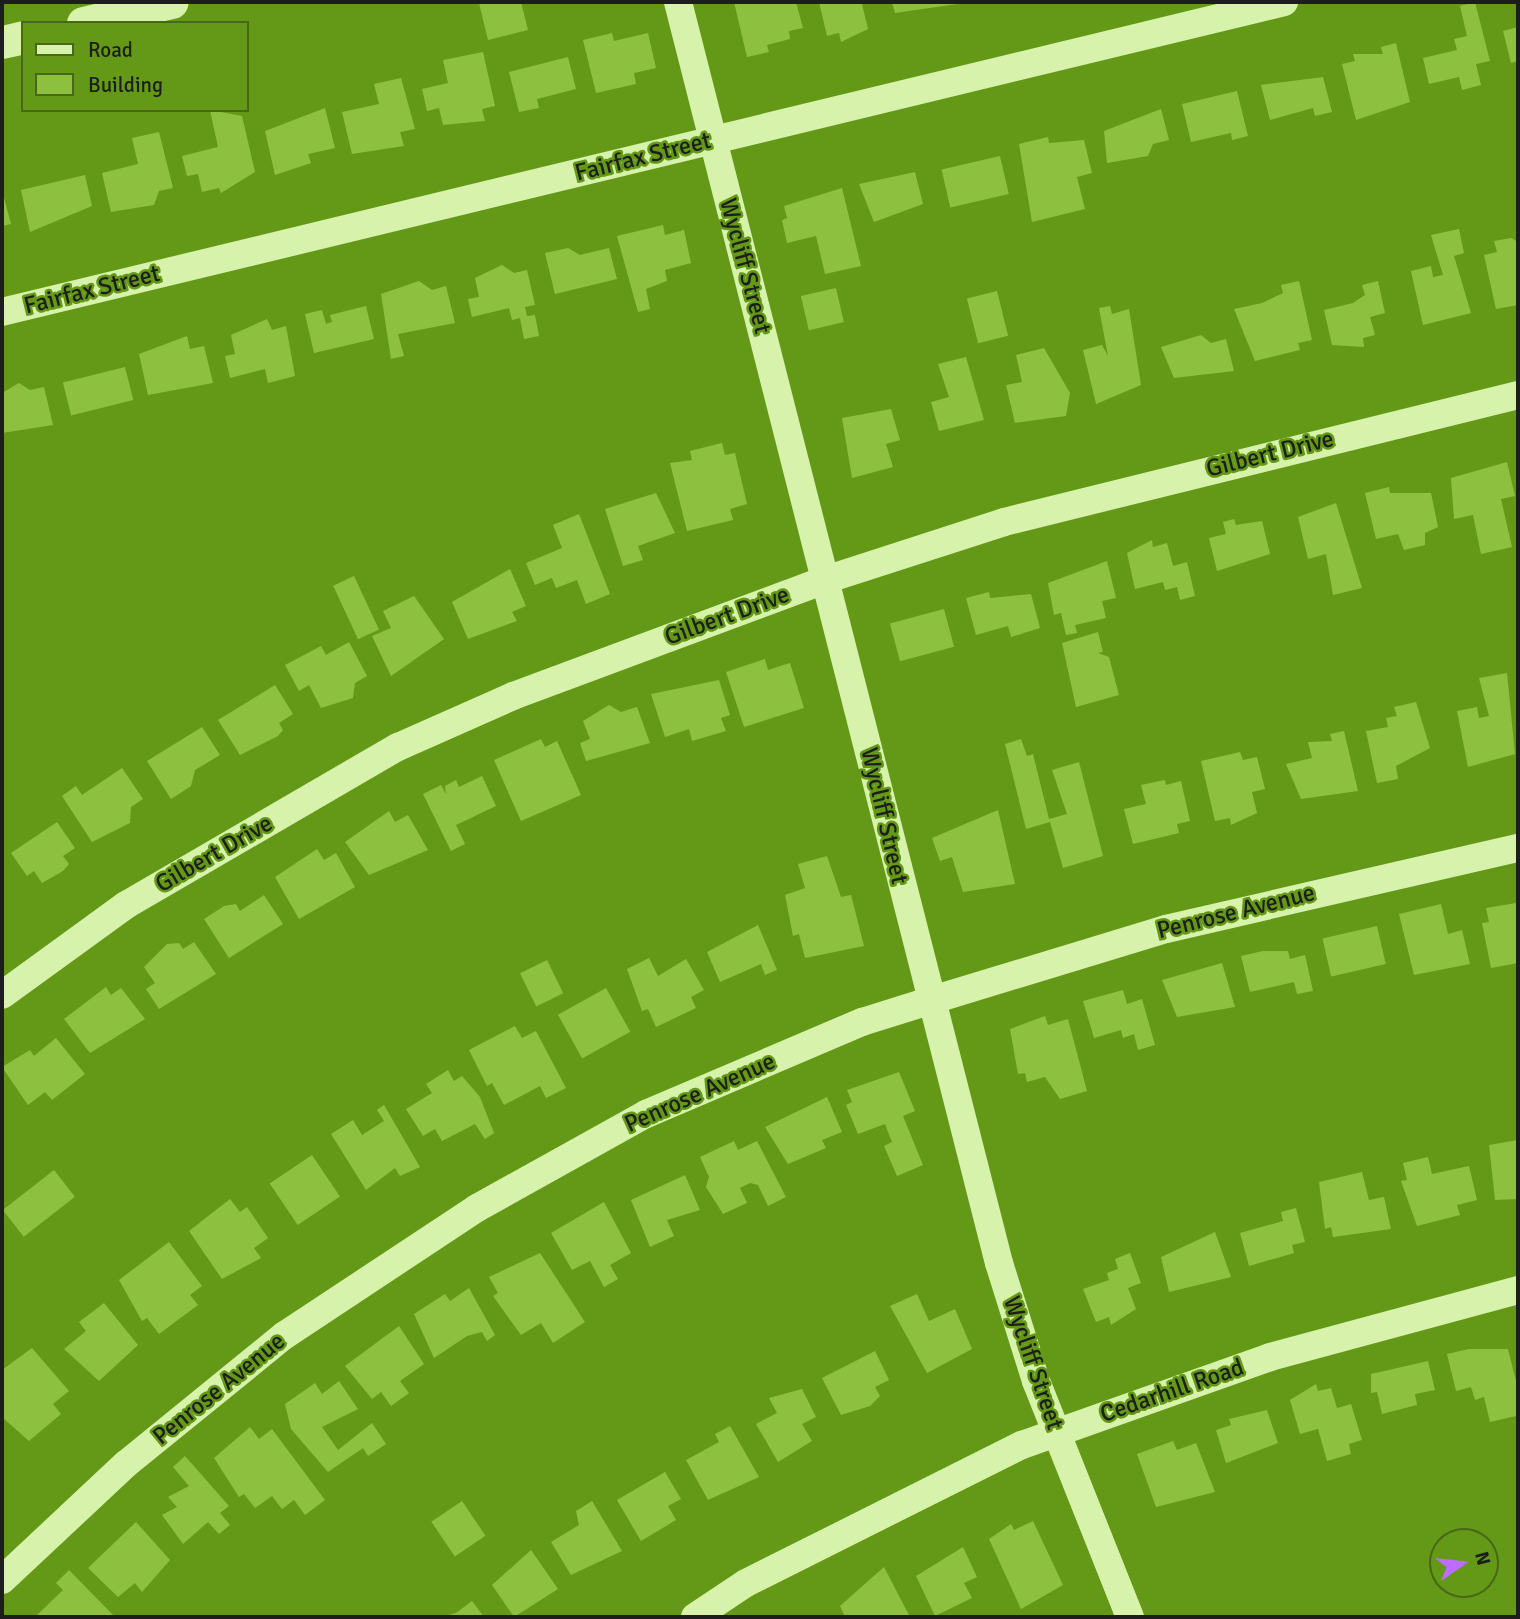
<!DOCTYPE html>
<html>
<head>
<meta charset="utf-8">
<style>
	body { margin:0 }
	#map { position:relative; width:1520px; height:1619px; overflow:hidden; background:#649917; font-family:Signika,sans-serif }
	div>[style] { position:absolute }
	.building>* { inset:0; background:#8dc03f; transform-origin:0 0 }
	.minor>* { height:28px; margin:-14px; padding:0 14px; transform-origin:14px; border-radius:14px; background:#d6f2ab }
	.tertiary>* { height:33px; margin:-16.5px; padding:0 16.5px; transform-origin:16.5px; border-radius:16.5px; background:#d6f2ab }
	span { translate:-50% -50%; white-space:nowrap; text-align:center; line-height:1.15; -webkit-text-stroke:5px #649917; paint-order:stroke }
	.street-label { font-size:24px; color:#1d1d1d }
	.frame { position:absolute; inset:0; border:4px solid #1d1d1d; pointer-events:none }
	.legend { position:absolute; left:21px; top:21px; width:228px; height:91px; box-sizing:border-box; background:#649917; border:2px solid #486719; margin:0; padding:9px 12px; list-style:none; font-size:21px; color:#1d1d1d }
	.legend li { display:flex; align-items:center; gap:14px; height:35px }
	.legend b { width:35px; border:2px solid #486719 }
	.north { position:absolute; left:1429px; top:1528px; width:70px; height:70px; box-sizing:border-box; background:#649917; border:2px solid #486719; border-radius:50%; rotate:76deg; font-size:19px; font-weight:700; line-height:28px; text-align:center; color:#1d1d1d }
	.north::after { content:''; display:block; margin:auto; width:24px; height:32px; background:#bd6cff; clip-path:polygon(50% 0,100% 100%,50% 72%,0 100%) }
</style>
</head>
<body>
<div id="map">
	<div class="building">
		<i style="clip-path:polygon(521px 2px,528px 30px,488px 40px,479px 3px)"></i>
		<i style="clip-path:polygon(734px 2px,796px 2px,803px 28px,789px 31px,790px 39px,767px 45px,769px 52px,747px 57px)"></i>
		<i style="clip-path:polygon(819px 2px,867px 2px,862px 4px,868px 29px,841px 42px,839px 33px,827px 36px)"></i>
		<i style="clip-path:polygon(892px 2px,964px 2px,964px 3px,895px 13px)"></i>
		<i style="clip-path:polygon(1475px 2px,1490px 61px,1476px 64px,1481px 85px,1462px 90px,1459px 77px,1429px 84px,1423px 58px,1457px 50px,1454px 39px,1467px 36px,1460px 6px)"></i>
		<i style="clip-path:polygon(1518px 27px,1518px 61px,1511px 63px,1503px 31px)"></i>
		<i style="clip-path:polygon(612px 33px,614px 41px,648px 33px,656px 68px,634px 73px,636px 84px,596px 93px,583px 40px)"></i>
		<i style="clip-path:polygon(1396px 43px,1410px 102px,1356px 120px,1342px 64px,1355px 61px,1353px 54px,1383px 54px,1381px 47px)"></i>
		<i style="clip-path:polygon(483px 52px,495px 106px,482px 109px,485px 121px,443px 125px,439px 108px,427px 111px,422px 89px,448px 83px,443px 60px)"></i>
		<i style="clip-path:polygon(568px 57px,576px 89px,537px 99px,539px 108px,519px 112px,509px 72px)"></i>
		<i style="clip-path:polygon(1323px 77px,1332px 112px,1315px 116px,1313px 108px,1270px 120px,1261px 85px)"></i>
		<i style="clip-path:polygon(401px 78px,415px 129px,400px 132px,404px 146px,352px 154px,342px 112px,379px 104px,374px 84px)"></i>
		<i style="clip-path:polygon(1237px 91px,1248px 136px,1232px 140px,1231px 133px,1191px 142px,1182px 104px)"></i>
		<i style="clip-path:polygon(325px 108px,335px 148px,308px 154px,311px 163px,275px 175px,265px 131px)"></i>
		<i style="clip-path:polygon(1161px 109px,1169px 140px,1153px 144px,1148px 156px,1107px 163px,1104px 131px)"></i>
		<i style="clip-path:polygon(210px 110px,242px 116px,255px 172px,221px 193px,219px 188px,202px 192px,198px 174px,187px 176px,182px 156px,218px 147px)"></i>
		<i style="clip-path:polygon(159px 132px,173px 188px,159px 191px,154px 205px,111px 212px,102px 173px,138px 164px,132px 138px)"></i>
		<i style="clip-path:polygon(1048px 137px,1049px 143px,1084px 140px,1092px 173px,1077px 177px,1085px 209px,1032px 222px,1019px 144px)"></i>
		<i style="left:1000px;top:156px;width:39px;height:60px;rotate:77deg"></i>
		<i style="clip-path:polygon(915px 172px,923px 204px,874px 222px,859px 184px)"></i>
		<i style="clip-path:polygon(85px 175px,92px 206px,30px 232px,21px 190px)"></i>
		<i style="clip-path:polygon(842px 188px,861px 266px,825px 274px,816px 236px,787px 243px,782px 220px,787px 218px,784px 206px)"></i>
		<i style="clip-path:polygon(2px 190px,11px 224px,2px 226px)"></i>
		<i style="clip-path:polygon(663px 225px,665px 235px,684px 230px,691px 263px,665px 270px,667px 281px,646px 289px,650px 309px,638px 312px,617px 236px)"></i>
		<i style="clip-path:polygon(1459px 229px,1464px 253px,1454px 256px,1471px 313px,1423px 325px,1411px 271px,1431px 266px,1433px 277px,1443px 275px,1431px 235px)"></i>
		<i style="clip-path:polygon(1511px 238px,1518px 242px,1518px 305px,1496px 309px,1484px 255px,1497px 252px,1494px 241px)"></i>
		<i style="clip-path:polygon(568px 248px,580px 255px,609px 248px,617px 279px,555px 294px,545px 253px)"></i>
		<i style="clip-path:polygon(502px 265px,514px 273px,527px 270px,535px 305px,525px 307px,527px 316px,535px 315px,539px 336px,524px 339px,520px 318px,512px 320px,509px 308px,472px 317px,468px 299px,479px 297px,475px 278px)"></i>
		<i style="clip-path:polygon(419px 281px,432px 290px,446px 286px,455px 323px,398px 334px,404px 356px,391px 359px,381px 294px)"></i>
		<i style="clip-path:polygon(1299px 281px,1312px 340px,1298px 343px,1300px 350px,1255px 361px,1234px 309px,1262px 303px,1283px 293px,1281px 285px)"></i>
		<i style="clip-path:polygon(1378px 281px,1385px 313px,1370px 317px,1375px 335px,1363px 338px,1364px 347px,1332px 345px,1324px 310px,1353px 303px,1365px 295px,1362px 285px)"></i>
		<i style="left:836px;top:288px;width:35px;height:36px;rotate:77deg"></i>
		<i style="left:997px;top:291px;width:46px;height:31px;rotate:76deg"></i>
		<i style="clip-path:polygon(366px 306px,374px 339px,314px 353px,305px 314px,322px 310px,326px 324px,332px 322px,330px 315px)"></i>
		<i style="clip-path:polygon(1110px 306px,1112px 314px,1129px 309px,1141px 385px,1096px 404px,1083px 350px,1102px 345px,1108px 356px,1099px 308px)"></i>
		<i style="clip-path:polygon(267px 319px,272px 330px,286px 326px,295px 376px,268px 383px,265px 369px,230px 378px,225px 356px,235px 354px,231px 335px)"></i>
		<i style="clip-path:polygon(1201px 335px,1211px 343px,1226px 339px,1234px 371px,1174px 378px,1161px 347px)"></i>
		<i style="clip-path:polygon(187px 336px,190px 349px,204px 346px,213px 383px,148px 395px,139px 354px)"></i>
		<i style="clip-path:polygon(1044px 348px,1070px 393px,1066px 416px,1015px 423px,1006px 385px,1022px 382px,1016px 355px)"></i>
		<i style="clip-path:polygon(966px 357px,984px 420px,939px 431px,931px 402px,949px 397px,938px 364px)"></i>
		<i style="left:125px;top:367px;width:34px;height:64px;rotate:76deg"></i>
		<i style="clip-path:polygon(19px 383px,30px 390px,44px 387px,53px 425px,2px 433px,2px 393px)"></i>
		<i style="clip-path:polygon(891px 409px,900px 440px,886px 444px,893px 467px,852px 478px,842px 418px)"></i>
		<i style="clip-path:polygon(722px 443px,725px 455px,735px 453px,747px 504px,730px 509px,733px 520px,687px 531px,670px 463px,692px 460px,690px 451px)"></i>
		<i style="clip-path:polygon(1507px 462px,1515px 496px,1501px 499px,1512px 547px,1481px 554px,1473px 515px,1454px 519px,1451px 478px)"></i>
		<i style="clip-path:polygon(1389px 487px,1390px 493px,1431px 493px,1438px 527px,1425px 533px,1425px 545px,1404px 550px,1398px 534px,1376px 539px,1365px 493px)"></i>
		<i style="clip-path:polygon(656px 493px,675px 533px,638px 546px,643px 560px,623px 566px,605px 509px)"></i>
		<i style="clip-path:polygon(1336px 503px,1362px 588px,1333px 595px,1326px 554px,1308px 559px,1298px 517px)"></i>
		<i style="clip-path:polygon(579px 514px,610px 594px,586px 604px,577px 580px,556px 588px,552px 578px,535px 585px,526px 563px,562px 548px,553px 525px)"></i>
		<i style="clip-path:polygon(1234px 519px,1236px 525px,1262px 521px,1270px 554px,1217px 571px,1209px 538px,1226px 534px,1223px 522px)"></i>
		<i style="clip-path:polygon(1152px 540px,1153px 547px,1167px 543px,1173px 566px,1187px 562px,1195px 596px,1180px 600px,1177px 587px,1165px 590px,1163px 582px,1135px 589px,1127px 553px)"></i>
		<i style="clip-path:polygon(1107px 561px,1116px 598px,1102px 601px,1106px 618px,1075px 625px,1077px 633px,1066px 635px,1061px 613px,1054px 615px,1048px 583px)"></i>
		<i style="clip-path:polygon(510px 569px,526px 606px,512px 612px,517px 621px,468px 639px,452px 602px)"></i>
		<i style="left:354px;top:576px;width:59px;height:23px;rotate:65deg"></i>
		<i style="clip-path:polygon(989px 592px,990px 598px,1031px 594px,1040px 628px,1011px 637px,1008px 626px,976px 635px,966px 598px)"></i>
		<i style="clip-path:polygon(414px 596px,444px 639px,391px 676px,372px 636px,391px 628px,383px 611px)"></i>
		<i style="left:944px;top:609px;width:39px;height:56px;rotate:75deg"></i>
		<i style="clip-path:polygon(1098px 632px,1103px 652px,1098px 653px,1109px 657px,1119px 695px,1076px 707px,1062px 643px)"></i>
		<i style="clip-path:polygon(349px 642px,367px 676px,355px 683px,353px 698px,321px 708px,309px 685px,299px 691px,285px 665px,321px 646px,326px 655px)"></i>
		<i style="clip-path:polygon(765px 659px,768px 670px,790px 663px,804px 708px,744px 727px,726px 672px)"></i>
		<i style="clip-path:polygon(1507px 673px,1515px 754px,1468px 767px,1457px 711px,1477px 707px,1479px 718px,1489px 716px,1479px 678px)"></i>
		<i style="clip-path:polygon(719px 680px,730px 715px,721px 718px,726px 731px,692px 741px,689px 729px,665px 737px,651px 694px)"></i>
		<i style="clip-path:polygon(275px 685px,293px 714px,279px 723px,283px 730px,278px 736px,240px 755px,218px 720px)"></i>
		<i style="clip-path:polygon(1416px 702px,1430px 748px,1396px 766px,1398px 779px,1377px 783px,1366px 731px,1388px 727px,1386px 718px,1397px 716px,1394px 707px)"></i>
		<i style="clip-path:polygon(609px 705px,621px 712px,637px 707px,650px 743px,586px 761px,580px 743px,590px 739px,583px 721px)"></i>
		<i style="clip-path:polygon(202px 727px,220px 755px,195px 770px,191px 786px,171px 799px,147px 761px)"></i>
		<i style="clip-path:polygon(1344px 731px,1358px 791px,1301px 799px,1286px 764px,1312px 758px,1308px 742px,1332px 741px,1330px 734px)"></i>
		<i style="clip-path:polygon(541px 739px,545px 747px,557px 741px,581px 795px,521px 821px,494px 760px)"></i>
		<i style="clip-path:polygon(1021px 739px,1027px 756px,1033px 754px,1049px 819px,1067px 814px,1052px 770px,1079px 762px,1103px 856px,1063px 868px,1050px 822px,1026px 829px,1005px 744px)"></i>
		<i style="clip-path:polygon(1240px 752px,1243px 760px,1257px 757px,1265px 789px,1252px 792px,1257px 813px,1231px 825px,1230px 818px,1215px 821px,1201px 761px)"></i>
		<i style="clip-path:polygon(122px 768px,143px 799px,131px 807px,130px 823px,92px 842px,62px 796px,76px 786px,82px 795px)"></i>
		<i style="clip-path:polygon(482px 776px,496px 806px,456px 825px,465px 844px,451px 851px,423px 794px,441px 785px,446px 794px,445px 786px,456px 780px,459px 787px)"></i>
		<i style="clip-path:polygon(1165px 780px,1166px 785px,1181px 781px,1190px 821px,1177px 824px,1179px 833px,1133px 844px,1124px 809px,1146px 804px,1141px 785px)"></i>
		<i style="clip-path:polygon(998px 810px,1015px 884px,963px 892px,952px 857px,940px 861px,932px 838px)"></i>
		<i style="clip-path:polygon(389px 811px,395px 822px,408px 815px,428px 850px,369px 875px,345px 842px)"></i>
		<i style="clip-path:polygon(57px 822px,75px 848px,63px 856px,69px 864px,63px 871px,42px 883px,34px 871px,27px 876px,11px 853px)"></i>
		<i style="clip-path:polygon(317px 849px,324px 860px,336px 853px,355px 887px,299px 919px,275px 877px)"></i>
		<i style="clip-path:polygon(827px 856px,841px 897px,851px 895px,864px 946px,805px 958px,799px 934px,793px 936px,785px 895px,805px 888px,798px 864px)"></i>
		<i style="clip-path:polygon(264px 895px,283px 924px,229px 958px,204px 919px,224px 906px,236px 904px,240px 911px)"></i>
		<i style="clip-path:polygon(1518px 895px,1518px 963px,1491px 968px,1482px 923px,1489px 922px,1486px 908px,1516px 903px)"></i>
		<i style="clip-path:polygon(1441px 904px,1448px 934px,1462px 930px,1470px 964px,1414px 975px,1399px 914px)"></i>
		<i style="clip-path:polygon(758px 925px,777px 970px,765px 975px,761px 964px,720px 982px,707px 952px)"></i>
		<i style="left:1377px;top:926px;width:39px;height:56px;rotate:77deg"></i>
		<i style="clip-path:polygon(194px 942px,216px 974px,159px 1009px,146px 989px,155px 983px,144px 967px,167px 944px,179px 943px,183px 949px)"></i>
		<i style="clip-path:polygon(1263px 951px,1288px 951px,1290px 959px,1305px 955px,1313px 991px,1297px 994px,1294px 982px,1250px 992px,1241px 956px)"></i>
		<i style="clip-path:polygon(649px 958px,658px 976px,686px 959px,704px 990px,691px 997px,696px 1008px,656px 1027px,648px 1009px,642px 1011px,627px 969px)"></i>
		<i style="left:547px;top:960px;width:37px;height:30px;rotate:64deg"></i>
		<i style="clip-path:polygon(1222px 963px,1235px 1007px,1177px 1017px,1162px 980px)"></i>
		<i style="clip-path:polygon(106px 987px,111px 995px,121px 988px,145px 1019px,90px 1053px,64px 1019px)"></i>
		<i style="left:606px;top:988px;width:50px;height:55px;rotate:61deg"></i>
		<i style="clip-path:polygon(1123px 990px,1127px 1004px,1142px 999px,1155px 1045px,1138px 1050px,1134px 1034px,1123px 1038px,1121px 1030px,1094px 1038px,1083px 1001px)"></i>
		<i style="clip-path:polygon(1045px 1016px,1048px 1025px,1068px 1019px,1087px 1091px,1060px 1099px,1045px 1077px,1027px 1082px,1025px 1073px,1018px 1074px,1010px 1029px)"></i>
		<i style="clip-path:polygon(515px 1026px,522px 1038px,536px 1031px,566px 1088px,546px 1098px,540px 1086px,504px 1105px,492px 1083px,487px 1086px,469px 1050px)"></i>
		<i style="clip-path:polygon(56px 1038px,85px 1074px,52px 1100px,45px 1092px,28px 1105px,2px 1067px,30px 1050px,34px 1056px)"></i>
		<i style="clip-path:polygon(448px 1070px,454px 1081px,462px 1076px,480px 1097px,494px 1133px,485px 1139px,475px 1124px,442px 1141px,435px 1129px,423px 1136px,406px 1109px,432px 1093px,426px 1084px)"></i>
		<i style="clip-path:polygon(899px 1072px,915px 1111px,903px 1116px,923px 1165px,897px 1176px,884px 1146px,892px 1142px,885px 1124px,858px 1134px,846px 1105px,852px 1102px,847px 1090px)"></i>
		<i style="clip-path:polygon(827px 1097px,842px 1132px,822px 1140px,826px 1148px,788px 1164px,765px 1127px)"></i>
		<i style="clip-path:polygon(384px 1105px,420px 1167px,400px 1176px,395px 1168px,366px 1190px,331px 1134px,353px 1120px,362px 1135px,384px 1121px,377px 1110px)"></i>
		<i style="clip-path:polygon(1518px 1140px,1518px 1199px,1495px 1200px,1489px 1145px)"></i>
		<i style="clip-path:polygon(734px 1141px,738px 1150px,757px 1141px,786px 1197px,768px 1206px,758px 1185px,750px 1183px,740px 1188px,747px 1203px,723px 1214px,706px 1187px,709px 1177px,700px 1157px)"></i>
		<i style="left:312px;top:1155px;width:50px;height:51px;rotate:56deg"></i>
		<i style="clip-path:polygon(1428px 1157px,1432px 1174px,1469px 1166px,1477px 1200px,1457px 1205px,1460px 1215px,1417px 1226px,1401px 1181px,1407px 1180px,1403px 1163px)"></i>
		<i style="left:54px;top:1170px;width:34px;height:65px;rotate:52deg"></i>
		<i style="clip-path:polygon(1362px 1172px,1369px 1200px,1384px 1197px,1391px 1229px,1333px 1237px,1331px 1227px,1325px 1229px,1319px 1182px)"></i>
		<i style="clip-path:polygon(685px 1175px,700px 1210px,667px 1220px,674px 1236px,650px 1247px,631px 1200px)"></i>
		<i style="clip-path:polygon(230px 1199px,240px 1212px,247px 1207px,268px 1238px,254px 1248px,261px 1258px,222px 1279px,189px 1231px)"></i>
		<i style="clip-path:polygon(604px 1202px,631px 1253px,610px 1265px,618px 1279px,604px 1287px,590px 1261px,572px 1270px,551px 1233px)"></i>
		<i style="clip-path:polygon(1296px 1208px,1305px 1242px,1292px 1245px,1294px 1253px,1249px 1266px,1240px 1233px,1283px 1221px,1281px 1212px)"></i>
		<i style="clip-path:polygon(1215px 1232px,1231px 1277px,1169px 1292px,1161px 1257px)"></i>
		<i style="clip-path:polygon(169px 1242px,202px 1286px,190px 1295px,198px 1305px,159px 1334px,147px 1318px,142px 1321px,119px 1280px)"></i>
		<i style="clip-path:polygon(540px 1253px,585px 1322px,553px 1343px,541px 1323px,521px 1335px,493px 1296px,498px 1293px,489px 1277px)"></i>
		<i style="clip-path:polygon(1130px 1253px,1141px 1283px,1128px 1288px,1136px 1309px,1111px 1325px,1109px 1317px,1096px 1322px,1083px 1289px,1109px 1280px,1107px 1273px,1118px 1269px,1115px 1259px)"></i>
		<i style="clip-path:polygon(469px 1288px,495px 1335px,487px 1341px,482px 1332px,467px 1336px,434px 1358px,414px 1314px,445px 1294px,450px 1301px)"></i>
		<i style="clip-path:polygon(917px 1294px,929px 1321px,955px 1309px,972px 1349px,927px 1373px,890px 1306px)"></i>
		<i style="clip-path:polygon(104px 1303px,138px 1345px,99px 1381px,64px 1349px,86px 1331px,79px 1322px)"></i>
		<i style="clip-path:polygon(399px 1326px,424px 1364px,400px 1381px,409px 1393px,391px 1406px,381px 1392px,372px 1399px,345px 1366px)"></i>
		<i style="clip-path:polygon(32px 1348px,69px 1391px,53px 1404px,61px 1414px,29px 1441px,2px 1417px,2px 1370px)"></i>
		<i style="clip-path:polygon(1469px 1349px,1508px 1349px,1518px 1389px,1516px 1416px,1490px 1422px,1484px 1397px,1475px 1400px,1471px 1387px,1456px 1391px,1447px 1354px)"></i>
		<i style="clip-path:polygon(875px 1351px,889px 1380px,875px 1387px,880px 1396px,870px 1406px,841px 1415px,822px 1378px)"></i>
		<i style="clip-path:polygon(1428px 1361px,1435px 1390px,1415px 1394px,1417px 1405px,1382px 1414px,1377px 1392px,1371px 1393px,1371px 1374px)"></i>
		<i style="clip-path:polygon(339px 1381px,358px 1409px,322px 1427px,338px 1450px,372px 1423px,386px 1444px,368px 1456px,363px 1448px,328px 1472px,291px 1429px,285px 1404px,315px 1383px,322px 1394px)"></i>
		<i style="clip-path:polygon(1316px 1384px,1318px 1391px,1331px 1388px,1337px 1408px,1351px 1404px,1362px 1440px,1349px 1444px,1351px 1454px,1327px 1461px,1318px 1429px,1300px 1434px,1290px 1400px)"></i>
		<i style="clip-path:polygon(802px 1389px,816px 1417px,802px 1424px,812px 1441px,778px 1462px,756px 1424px,777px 1413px,769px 1398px)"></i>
		<i style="clip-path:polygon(1267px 1410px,1278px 1443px,1226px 1463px,1216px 1430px,1231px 1425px,1229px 1419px)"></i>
		<i style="clip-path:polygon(730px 1426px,759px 1477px,708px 1500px,686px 1460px,719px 1442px,715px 1434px)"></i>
		<i style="clip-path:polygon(250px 1427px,259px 1439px,272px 1429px,325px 1500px,305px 1515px,294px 1500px,282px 1509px,272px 1496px,255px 1508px,244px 1494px,239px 1497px,214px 1458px)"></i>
		<i style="clip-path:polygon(1173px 1441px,1177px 1450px,1196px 1443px,1215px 1492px,1156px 1507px,1137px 1454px)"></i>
		<i style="clip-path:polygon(185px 1456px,229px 1506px,220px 1513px,230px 1525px,219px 1534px,208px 1522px,183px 1544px,162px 1515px,177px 1507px,168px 1497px,189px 1486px,173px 1467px)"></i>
		<i style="clip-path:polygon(665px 1472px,681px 1499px,668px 1506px,676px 1520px,641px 1541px,617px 1500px)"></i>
		<i style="left:462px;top:1501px;width:42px;height:37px;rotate:56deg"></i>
		<i style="clip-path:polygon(592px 1501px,622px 1551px,571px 1575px,551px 1542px,579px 1525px,576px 1511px)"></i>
		<i style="clip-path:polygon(1033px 1521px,1063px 1585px,1021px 1609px,989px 1539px,1011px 1524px,1014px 1530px)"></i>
		<i style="clip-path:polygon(136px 1522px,170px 1560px,142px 1592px,135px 1583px,118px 1597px,88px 1568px)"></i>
		<i style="clip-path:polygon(963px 1547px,977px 1577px,964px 1583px,972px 1598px,935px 1616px,916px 1576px)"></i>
		<i style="clip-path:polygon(531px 1550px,558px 1589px,514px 1617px,492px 1585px)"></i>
		<i style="clip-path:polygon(884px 1567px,910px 1617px,845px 1617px,840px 1606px)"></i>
		<i style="clip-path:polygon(69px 1570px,115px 1617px,35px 1617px,63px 1590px,56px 1583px)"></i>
		<i style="clip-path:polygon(472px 1601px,484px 1617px,441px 1617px,456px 1613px)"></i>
	</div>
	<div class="minor">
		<i style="left:678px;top:2px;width:1301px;rotate:75.72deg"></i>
		<i style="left:999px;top:1263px;width:124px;rotate:72.6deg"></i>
		<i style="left:1036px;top:1381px;width:254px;rotate:68.3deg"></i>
		<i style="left:2px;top:312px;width:1319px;rotate:-13.59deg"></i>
		<i style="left:2px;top:995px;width:153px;rotate:-36deg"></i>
		<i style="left:126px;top:905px;width:315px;rotate:-30.2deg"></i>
		<i style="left:398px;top:747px;width:126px;rotate:-23.9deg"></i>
		<i style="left:513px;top:696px;width:336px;rotate:-20.4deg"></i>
		<i style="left:828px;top:579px;width:185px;rotate:-17.9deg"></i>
		<i style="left:1004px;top:522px;width:529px;rotate:-13.88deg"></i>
		<i style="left:2px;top:1580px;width:170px;rotate:-43.1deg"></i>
		<i style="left:126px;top:1464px;width:205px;rotate:-39.1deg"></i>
		<i style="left:285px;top:1335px;width:230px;rotate:-33.5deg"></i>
		<i style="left:477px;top:1208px;width:193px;rotate:-29.1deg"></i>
		<i style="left:646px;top:1114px;width:235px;rotate:-23.1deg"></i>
		<i style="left:862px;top:1022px;width:70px;rotate:-17.4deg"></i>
		<i style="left:929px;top:1001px;width:248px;rotate:-16.9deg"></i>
		<i style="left:1166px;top:929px;width:361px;rotate:-13deg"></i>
		<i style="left:695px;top:1617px;width:61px;rotate:-33.7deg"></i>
		<i style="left:746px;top:1583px;width:309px;rotate:-26.6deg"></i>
		<i style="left:1022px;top:1445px;width:263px;rotate:-19.5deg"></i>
		<i style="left:1270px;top:1357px;width:257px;rotate:-15.1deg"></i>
	</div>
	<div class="tertiary">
		<i style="left:83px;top:23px;width:91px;rotate:-13.3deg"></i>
		<i style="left:2px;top:42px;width:22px;rotate:-13deg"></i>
	</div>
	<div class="street-label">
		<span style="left:643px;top:157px;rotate:-14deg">Fairfax Street</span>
		<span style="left:745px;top:266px;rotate:75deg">Wycliff Street</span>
		<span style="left:92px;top:290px;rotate:-14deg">Fairfax Street</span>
		<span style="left:1270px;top:454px;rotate:-14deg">Gilbert Drive</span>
		<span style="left:727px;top:616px;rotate:-20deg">Gilbert Drive</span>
		<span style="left:884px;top:816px;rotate:77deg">Wycliff Street</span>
		<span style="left:214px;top:854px;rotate:-30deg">Gilbert Drive</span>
		<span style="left:1236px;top:912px;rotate:-14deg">Penrose Avenue</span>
		<span style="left:700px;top:1093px;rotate:-24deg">Penrose Avenue</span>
		<span style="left:1033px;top:1363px;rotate:71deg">Wycliff Street</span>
		<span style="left:219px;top:1389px;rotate:-39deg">Penrose Avenue</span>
		<span style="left:1172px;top:1391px;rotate:-19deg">Cedarhill Road</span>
	</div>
	<div class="frame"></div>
	<ul class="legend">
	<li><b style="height:9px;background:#d6f2ab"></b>Road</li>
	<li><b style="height:19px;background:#8dc03f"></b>Building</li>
	</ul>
	<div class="north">N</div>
</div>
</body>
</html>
